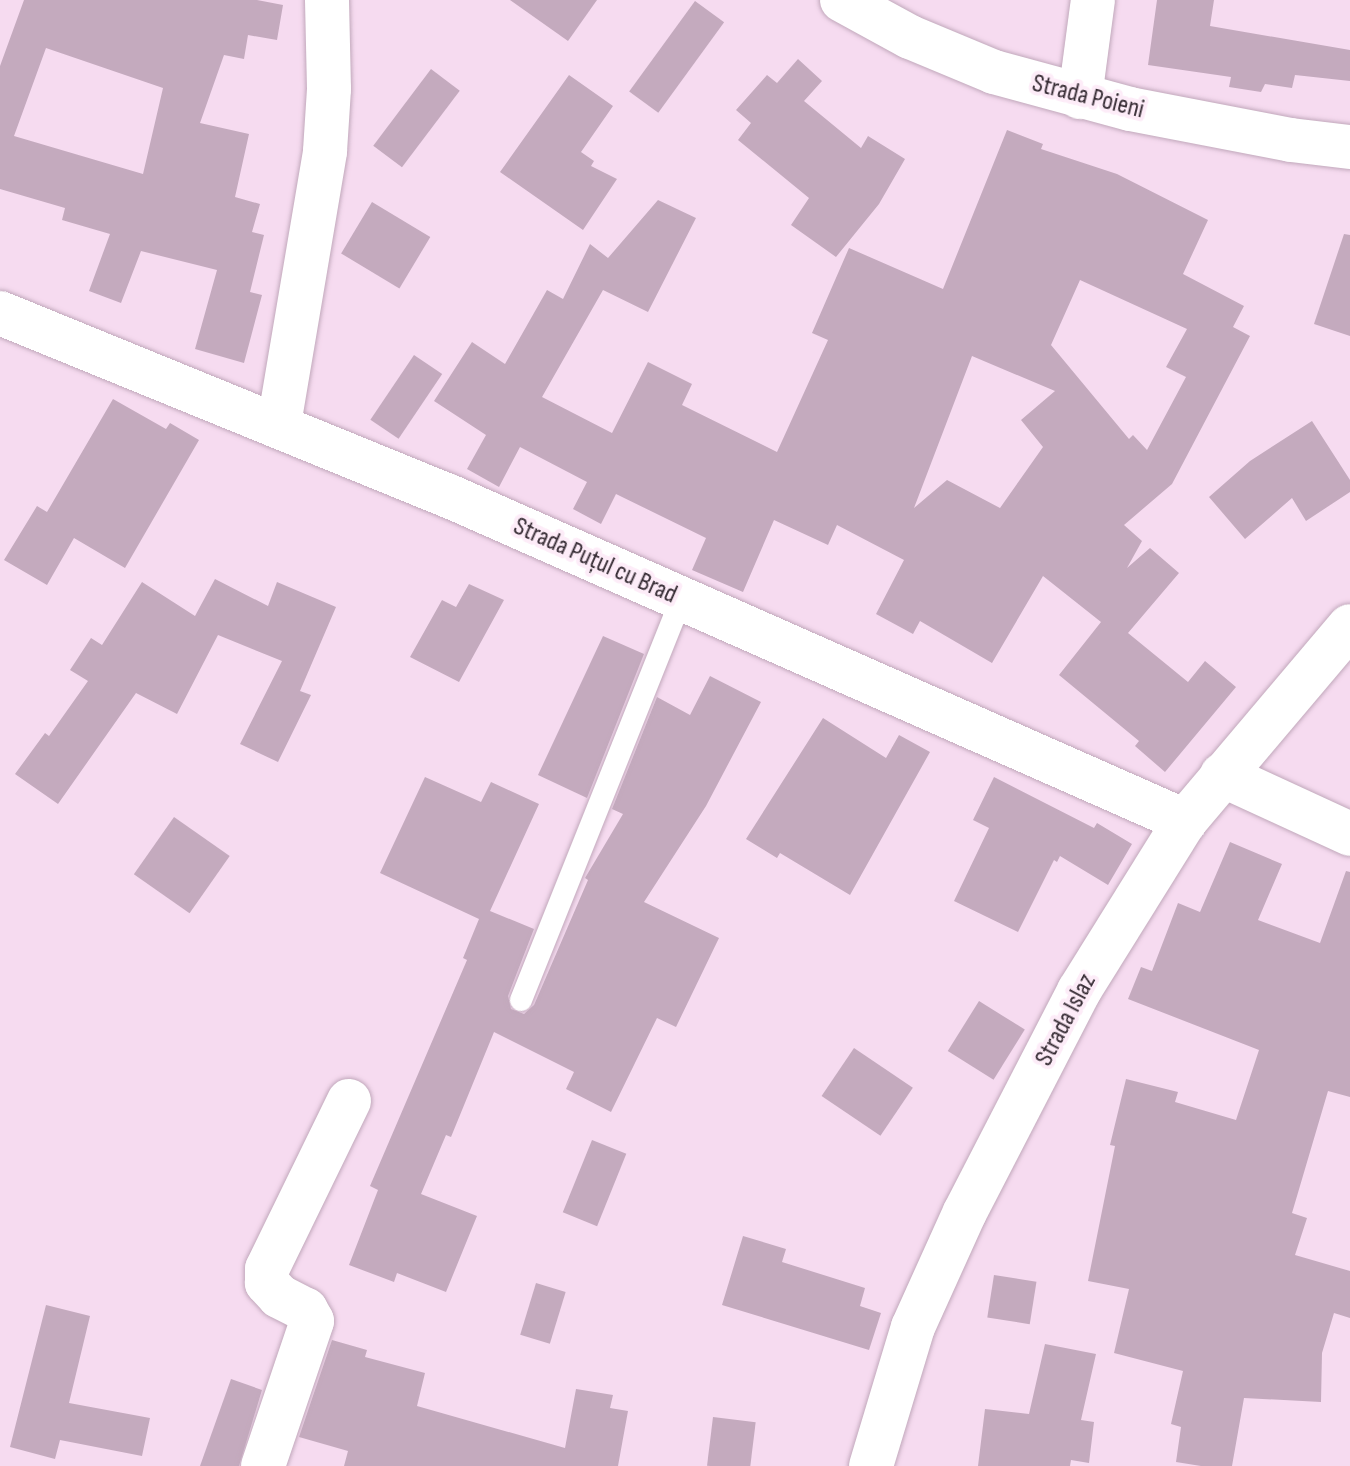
<!DOCTYPE html>
<html>
<head>
<meta charset="utf-8">
<style>
	body { margin:0 }
	#map { position:relative; width:1350px; height:1466px; overflow:hidden; background:#f6dbf0; font-family:"Sofia Sans Condensed",sans-serif }
	div>[style] { position:absolute }
	.building>* { inset:0; background:#c4aabe; transform-origin:0 0 }
	.roads { filter:drop-shadow(0 0 2px #c1a8bb) drop-shadow(0 0 2px #c1a8bb) }
	.service>* { height:22px; margin:-11px; padding:0 11px; transform-origin:11px; border-radius:11px; background:#fff }
	.minor>* { height:44px; margin:-22px; padding:0 22px; transform-origin:22px; border-radius:22px; background:#fff }
	span { translate:-50% -50%; white-space:nowrap; text-align:center; line-height:1.15; -webkit-text-stroke:8px #fdecf8; paint-order:stroke }
	.street-label { font-size:26px; color:#342a32 }
</style>
</head>
<body>
<div id="map">
	<div class="building">
		<i style="clip-path:polygon(evenodd,24px 0,257px 0,283px 5px,277px 40px,248px 35px,244px 59px,224px 55px,200px 123px,249px 134px,235px 197px,260px 204px,252px 232px,264px 235px,250px 292px,262px 295px,244px 363px,195px 349px,217px 270px,141px 251px,121px 303px,89px 291px,110px 234px,62px 220px,65px 208px,0 189px,0 66px,24px 0,46px 48px,163px 88px,143px 174px,14px 136px,46px 48px)"></i>
		<i style="clip-path:polygon(510px 0,597px 0,568px 41px)"></i>
		<i style="clip-path:polygon(1157px 0,1214px 0,1210px 26px,1350px 50px,1350px 81px,1295px 75px,1292px 88px,1265px 84px,1261px 92px,1229px 87px,1231px 77px,1148px 65px)"></i>
		<i style="left:695px;top:1px;width:36px;height:112px;rotate:36deg"></i>
		<i style="clip-path:polygon(798px 59px,822px 81px,804px 101px,861px 148px,868px 136px,905px 159px,879px 204px,836px 257px,791px 225px,809px 198px,738px 140px,751px 123px,736px 110px,767px 75px,777px 83px)"></i>
		<i style="left:431px;top:69px;width:36px;height:96px;rotate:37deg"></i>
		<i style="clip-path:polygon(569px 75px,613px 106px,581px 152px,594px 161px,591px 166px,617px 179px,583px 230px,500px 172px)"></i>
		<i style="clip-path:polygon(evenodd,1007px 130px,1043px 144px,1041px 149px,1117px 174px,1208px 220px,1183px 274px,1244px 306px,1233px 327px,1250px 336px,1172px 484px,1124px 525px,1142px 541px,1127px 568px,1150px 548px,1179px 573px,1128px 633px,1188px 682px,1205px 661px,1236px 687px,1165px 772px,1135px 746px,1139px 741px,1059px 675px,1101px 622px,1043px 576px,992px 663px,920px 621px,913px 634px,876px 614px,904px 560px,837px 525px,828px 545px,774px 520px,743px 592px,692px 570px,706px 538px,616px 494px,601px 524px,573px 509px,587px 482px,520px 447px,499px 487px,467px 469px,486px 435px,434px 401px,472px 342px,505px 364px,547px 290px,563px 299px,590px 244px,608px 258px,658px 200px,696px 218px,648px 312px,603px 290px,542px 397px,612px 433px,648px 362px,692px 384px,682px 405px,777px 452px,828px 340px,812px 333px,849px 248px,943px 289px,1007px 130px,1080px 280px,1187px 329px,1166px 367px,1186px 377px,1147px 450px,1133px 435px,1129px 439px,1051px 345px,1080px 280px,1007px 130px,972px 356px,1055px 391px,1021px 420px,1043px 447px,1000px 508px,947px 480px,914px 508px,972px 356px)"></i>
		<i style="left:372px;top:202px;width:68px;height:60px;rotate:31deg"></i>
		<i style="clip-path:polygon(1344px 234px,1350px 235px,1350px 336px,1314px 324px)"></i>
		<i style="left:414px;top:355px;width:34px;height:78px;rotate:34deg"></i>
		<i style="clip-path:polygon(113px 399px,166px 429px,170px 423px,199px 440px,125px 568px,74px 538px,47px 585px,4px 560px,37px 506px,47px 512px)"></i>
		<i style="clip-path:polygon(1312px 421px,1350px 480px,1350px 492px,1306px 521px,1292px 498px,1245px 539px,1209px 497px,1250px 461px)"></i>
		<i style="clip-path:polygon(215px 579px,268px 606px,277px 582px,336px 607px,300px 691px,311px 695px,278px 762px,240px 744px,282px 661px,218px 635px,177px 714px,136px 693px,58px 804px,15px 774px,45px 733px,49px 736px,88px 681px,70px 670px,91px 638px,102px 645px,142px 582px,195px 616px)"></i>
		<i style="clip-path:polygon(469px 584px,504px 600px,459px 682px,410px 657px,442px 600px,456px 607px)"></i>
		<i style="clip-path:polygon(603px 636px,644px 654px,587px 798px,538px 775px)"></i>
		<i style="clip-path:polygon(710px 676px,761px 702px,706px 806px,644px 902px,719px 938px,676px 1027px,657px 1018px,611px 1112px,566px 1089px,574px 1072px,494px 1032px,451px 1137px,446px 1135px,421px 1194px,477px 1216px,446px 1292px,397px 1273px,394px 1282px,349px 1265px,378px 1190px,370px 1186px,467px 960px,463px 958px,479px 919px,380px 873px,425px 777px,481px 802px,491px 782px,539px 804px,490px 911px,534px 929px,508px 996px,511px 1009px,524px 1014px,534px 1005px,588px 880px,585px 878px,623px 814px,612px 809px,657px 697px,690px 715px)"></i>
		<i style="clip-path:polygon(823px 718px,886px 758px,899px 735px,930px 752px,850px 895px,780px 853px,777px 858px,746px 839px)"></i>
		<i style="clip-path:polygon(994px 777px,1094px 828px,1097px 823px,1132px 844px,1108px 885px,1060px 856px,1057px 862px,1054px 860px,1018px 932px,954px 901px,989px 828px,973px 820px)"></i>
		<i style="left:174px;top:817px;width:68px;height:70px;rotate:35deg"></i>
		<i style="clip-path:polygon(1230px 842px,1282px 864px,1258px 920px,1320px 943px,1346px 871px,1350px 872px,1350px 1097px,1328px 1091px,1292px 1213px,1307px 1218px,1295px 1255px,1350px 1271px,1350px 1318px,1334px 1313px,1322px 1353px,1321px 1402px,1244px 1398px,1232px 1466px,1201px 1466px,1176px 1462px,1181px 1427px,1171px 1424px,1183px 1371px,1114px 1353px,1129px 1289px,1088px 1281px,1115px 1146px,1110px 1145px,1126px 1079px,1178px 1092px,1175px 1102px,1236px 1120px,1259px 1050px,1128px 999px,1141px 967px,1152px 971px,1178px 903px,1200px 912px)"></i>
		<i style="left:979px;top:1001px;width:54px;height:59px;rotate:32deg"></i>
		<i style="left:854px;top:1048px;width:71px;height:58px;rotate:34deg"></i>
		<i style="left:592px;top:1140px;width:37px;height:78px;rotate:22deg"></i>
		<i style="clip-path:polygon(743px 1236px,786px 1249px,782px 1262px,865px 1288px,860px 1306px,881px 1313px,869px 1350px,722px 1305px)"></i>
		<i style="left:994px;top:1275px;width:43px;height:43px;rotate:9deg"></i>
		<i style="left:536px;top:1283px;width:31px;height:54px;rotate:17deg"></i>
		<i style="clip-path:polygon(46px 1305px,90px 1316px,69px 1403px,150px 1418px,142px 1456px,60px 1440px,55px 1459px,10px 1447px)"></i>
		<i style="clip-path:polygon(332px 1340px,367px 1350px,365px 1357px,425px 1373px,417px 1406px,565px 1448px,576px 1389px,613px 1395px,610px 1408px,628px 1411px,618px 1466px,344px 1466px,348px 1451px,299px 1437px)"></i>
		<i style="clip-path:polygon(1045px 1344px,1096px 1354px,1081px 1420px,1094px 1422px,1089px 1463px,1071px 1460px,1070px 1466px,978px 1466px,985px 1409px,1029px 1414px)"></i>
		<i style="clip-path:polygon(231px 1379px,262px 1390px,239px 1466px,200px 1466px)"></i>
		<i style="left:713px;top:1417px;width:43px;height:49px;rotate:7deg"></i>
	</div>
	<div class="roads">
		<div class="service">
			<i style="left:521px;top:1000px;width:432px;rotate:-68.2deg"></i>
		</div>
		<div class="minor">
			<i style="left:842px;top:0;width:77px;rotate:28.6deg"></i>
			<i style="left:910px;top:37px;width:91px;rotate:22.6deg"></i>
			<i style="left:994px;top:72px;width:141px;rotate:15.2deg"></i>
			<i style="left:1130px;top:109px;width:164px;rotate:10.9deg"></i>
			<i style="left:1291px;top:140px;width:59px;rotate:6.8deg"></i>
			<i style="left:1080px;top:97px;width:98px;rotate:-82.4deg"></i>
			<i style="left:0;top:313px;width:485px;rotate:22.2deg"></i>
			<i style="left:449px;top:496px;width:805px;rotate:23.83deg"></i>
			<i style="left:279px;top:424px;width:277px;rotate:-80.4deg"></i>
			<i style="left:325px;top:151px;width:62px;rotate:-86.3deg"></i>
			<i style="left:329px;top:89px;width:89px;rotate:-91.3deg"></i>
			<i style="left:1222px;top:775px;width:141px;rotate:24.7deg"></i>
			<i style="left:263px;top:1466px;width:153px;rotate:-71.3deg"></i>
			<i style="left:312px;top:1321px;width:13px;rotate:-119deg"></i>
			<i style="left:306px;top:1310px;width:30px;rotate:-153deg"></i>
			<i style="left:279px;top:1296px;width:18px;rotate:-133deg"></i>
			<i style="left:267px;top:1283px;width:14px;rotate:-90deg"></i>
			<i style="left:267px;top:1269px;width:187px;rotate:-64deg"></i>
			<i style="left:871px;top:1466px;width:145px;rotate:-73.2deg"></i>
			<i style="left:913px;top:1327px;width:126px;rotate:-65.7deg"></i>
			<i style="left:965px;top:1212px;width:249px;rotate:-62.7deg"></i>
			<i style="left:1079px;top:991px;width:200px;rotate:-58.1deg"></i>
			<i style="left:1185px;top:821px;width:255px;rotate:-49.8deg"></i>
		</div>
	</div>
	<div class="street-label">
		<span style="left:1088px;top:97px;rotate:14deg">Strada Poieni</span>
		<span style="left:595px;top:561px;rotate:24deg">Strada Puțul cu Brad</span>
		<span style="left:1066px;top:1020px;rotate:-62deg">Strada Islaz</span>
	</div>
</div>
</body>
</html>
